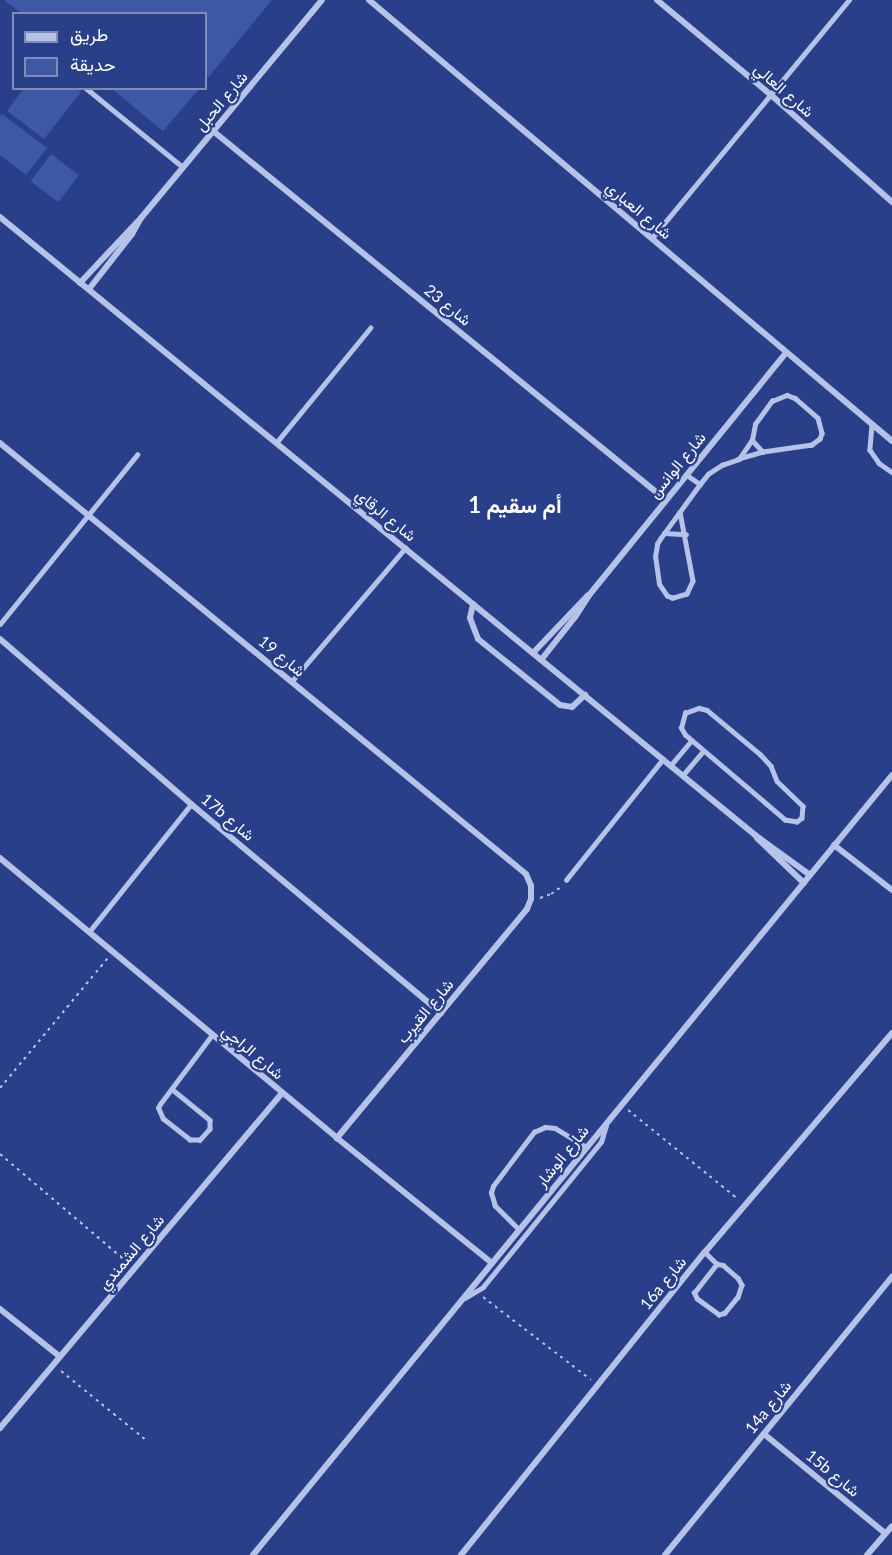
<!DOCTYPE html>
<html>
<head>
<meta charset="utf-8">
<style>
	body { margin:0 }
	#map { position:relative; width:892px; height:1555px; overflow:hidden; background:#293f89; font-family:Lato,Vazirmatn,sans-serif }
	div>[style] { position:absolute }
	.green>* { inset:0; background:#3d58a5; transform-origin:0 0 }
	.path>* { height:2px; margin-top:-1px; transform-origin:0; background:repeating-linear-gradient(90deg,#b6c3e9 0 3px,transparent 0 7.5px) }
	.service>* { height:4.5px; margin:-2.25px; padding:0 2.25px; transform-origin:2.25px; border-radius:2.25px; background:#b6c3e9 }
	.minor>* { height:6px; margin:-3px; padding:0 3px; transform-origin:3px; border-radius:3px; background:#b6c3e9 }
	span { translate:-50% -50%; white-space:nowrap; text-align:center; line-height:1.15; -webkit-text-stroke:4.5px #293f89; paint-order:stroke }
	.street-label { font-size:16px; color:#fff }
	.district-label { font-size:22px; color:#fff; font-weight:700 }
	.legend { position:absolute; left:12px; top:12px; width:195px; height:78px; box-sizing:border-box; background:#293f89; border:2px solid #7f8cb8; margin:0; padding:8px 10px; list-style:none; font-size:18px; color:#fff }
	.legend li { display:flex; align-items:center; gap:12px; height:30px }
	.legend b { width:30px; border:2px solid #7f8cb8 }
</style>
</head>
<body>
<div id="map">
	<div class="green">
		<i style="clip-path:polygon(4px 0,272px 0,206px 80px,206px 14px,21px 13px)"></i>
		<i style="clip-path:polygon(24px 88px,77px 89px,81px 92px,44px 139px,7px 111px)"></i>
		<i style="clip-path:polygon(112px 89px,199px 89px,163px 131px)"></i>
		<i style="clip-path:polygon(2px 114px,47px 148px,26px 175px,0 155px,0 117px)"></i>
		<i style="left:51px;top:154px;width:35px;height:34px;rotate:37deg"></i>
	</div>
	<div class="path">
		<i style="left:540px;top:898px;width:12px;rotate:-20deg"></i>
		<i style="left:551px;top:894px;width:12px;rotate:-35deg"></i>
		<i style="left:0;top:1088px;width:169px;rotate:-50.3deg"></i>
		<i style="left:628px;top:1110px;width:141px;rotate:39deg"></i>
		<i style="left:0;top:1154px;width:168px;rotate:40.4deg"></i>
		<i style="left:483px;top:1297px;width:136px;rotate:37.5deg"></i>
		<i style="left:61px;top:1371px;width:111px;rotate:39.1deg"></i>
	</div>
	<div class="service">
		<i style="left:86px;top:88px;width:125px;rotate:39.2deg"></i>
		<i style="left:652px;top:238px;width:309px;rotate:-50.4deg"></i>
		<i style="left:787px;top:395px;width:9px;rotate:21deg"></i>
		<i style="left:795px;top:398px;width:30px;rotate:41deg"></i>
		<i style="left:818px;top:418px;width:16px;rotate:75deg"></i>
		<i style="left:822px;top:433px;width:6px;rotate:108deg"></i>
		<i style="left:820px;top:439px;width:10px;rotate:143deg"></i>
		<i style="left:812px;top:445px;width:49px;rotate:171.9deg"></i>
		<i style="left:763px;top:452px;width:25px;rotate:164deg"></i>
		<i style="left:739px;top:459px;width:23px;rotate:-56deg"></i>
		<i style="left:752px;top:440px;width:16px;rotate:-79deg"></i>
		<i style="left:755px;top:424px;width:29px;rotate:-54deg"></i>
		<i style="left:772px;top:401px;width:16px;rotate:-22deg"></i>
		<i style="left:872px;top:425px;width:25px;rotate:95deg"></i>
		<i style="left:870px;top:450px;width:16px;rotate:55deg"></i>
		<i style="left:879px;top:463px;width:16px;rotate:35deg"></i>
		<i style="left:752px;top:440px;width:16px;rotate:47deg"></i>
		<i style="left:276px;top:443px;width:149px;rotate:-50.7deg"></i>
		<i style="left:687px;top:475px;width:16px;rotate:35deg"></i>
		<i style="left:680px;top:512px;width:70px;rotate:79.3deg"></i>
		<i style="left:693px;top:581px;width:14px;rotate:115deg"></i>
		<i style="left:687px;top:594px;width:15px;rotate:164deg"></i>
		<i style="left:673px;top:598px;width:6px;rotate:-162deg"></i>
		<i style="left:667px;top:596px;width:14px;rotate:-124deg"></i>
		<i style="left:659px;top:584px;width:27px;rotate:-98deg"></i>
		<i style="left:655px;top:557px;width:13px;rotate:-81deg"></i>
		<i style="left:657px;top:544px;width:6px;rotate:-59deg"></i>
		<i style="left:660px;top:539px;width:68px;rotate:-54deg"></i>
		<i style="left:700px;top:484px;width:13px;rotate:-51deg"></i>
		<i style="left:708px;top:474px;width:17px;rotate:-33deg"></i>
		<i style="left:722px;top:465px;width:18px;rotate:-19deg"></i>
		<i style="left:664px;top:533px;width:22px;rotate:3deg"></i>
		<i style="left:0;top:624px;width:218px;rotate:-51deg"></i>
		<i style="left:292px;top:681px;width:175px;rotate:-49.6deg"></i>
		<i style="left:699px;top:708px;width:8px;rotate:14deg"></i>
		<i style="left:707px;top:710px;width:69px;rotate:39.7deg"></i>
		<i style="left:760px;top:754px;width:16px;rotate:47deg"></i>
		<i style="left:771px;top:766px;width:16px;rotate:68deg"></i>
		<i style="left:777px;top:781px;width:36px;rotate:44deg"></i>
		<i style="left:803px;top:806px;width:12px;rotate:95deg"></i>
		<i style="left:802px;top:818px;width:6px;rotate:141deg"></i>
		<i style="left:797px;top:822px;width:12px;rotate:-171deg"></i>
		<i style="left:785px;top:820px;width:131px;rotate:-139.6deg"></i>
		<i style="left:685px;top:735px;width:8px;rotate:-120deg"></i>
		<i style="left:681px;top:728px;width:16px;rotate:-75deg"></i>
		<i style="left:685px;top:713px;width:15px;rotate:-20deg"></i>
		<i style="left:670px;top:766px;width:33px;rotate:-50deg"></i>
		<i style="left:683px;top:775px;width:31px;rotate:-50deg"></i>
		<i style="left:566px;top:880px;width:155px;rotate:-51.3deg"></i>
		<i style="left:89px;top:932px;width:164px;rotate:-51.4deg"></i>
		<i style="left:172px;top:1089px;width:49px;rotate:39.2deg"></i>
		<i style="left:210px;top:1120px;width:9px;rotate:90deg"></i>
		<i style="left:210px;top:1129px;width:15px;rotate:132deg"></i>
		<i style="left:200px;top:1140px;width:10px;rotate:180deg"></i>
		<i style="left:190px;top:1140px;width:34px;rotate:-142deg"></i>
		<i style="left:163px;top:1119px;width:12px;rotate:-114deg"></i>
		<i style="left:158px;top:1108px;width:4px;rotate:-63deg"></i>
		<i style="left:160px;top:1104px;width:86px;rotate:-53deg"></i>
		<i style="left:519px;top:1230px;width:34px;rotate:-135deg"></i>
		<i style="left:495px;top:1206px;width:14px;rotate:-107deg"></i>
		<i style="left:491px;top:1193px;width:7px;rotate:-74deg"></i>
		<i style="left:493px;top:1186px;width:68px;rotate:-52.8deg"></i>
		<i style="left:534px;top:1132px;width:12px;rotate:-24deg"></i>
		<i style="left:545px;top:1127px;width:10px;rotate:6deg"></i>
		<i style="left:555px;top:1128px;width:37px;rotate:31deg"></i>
		<i style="left:705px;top:1252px;width:17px;rotate:45deg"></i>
		<i style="left:717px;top:1264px;width:6px;rotate:9deg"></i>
		<i style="left:723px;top:1265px;width:20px;rotate:41deg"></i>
		<i style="left:738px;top:1278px;width:8px;rotate:60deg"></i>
		<i style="left:742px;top:1285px;width:13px;rotate:108deg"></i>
		<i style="left:738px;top:1297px;width:21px;rotate:129deg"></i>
		<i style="left:725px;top:1313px;width:6px;rotate:162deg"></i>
		<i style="left:719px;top:1315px;width:27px;rotate:-144deg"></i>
		<i style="left:697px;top:1299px;width:7px;rotate:-117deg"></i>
		<i style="left:694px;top:1293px;width:37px;rotate:-52deg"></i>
		<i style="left:465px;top:1298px;width:21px;rotate:-31deg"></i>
		<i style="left:483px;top:1287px;width:187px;rotate:-50.9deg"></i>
		<i style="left:601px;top:1142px;width:17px;rotate:-73deg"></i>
	</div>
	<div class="minor">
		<i style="left:369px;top:0;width:684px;rotate:40.14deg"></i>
		<i style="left:657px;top:0;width:148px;rotate:39.8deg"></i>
		<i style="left:771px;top:95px;width:162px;rotate:41.5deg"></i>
		<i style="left:213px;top:131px;width:584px;rotate:39.17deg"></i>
		<i style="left:0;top:217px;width:976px;rotate:39.3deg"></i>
		<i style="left:755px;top:835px;width:68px;rotate:36deg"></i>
		<i style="left:80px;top:283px;width:85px;rotate:-46.9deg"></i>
		<i style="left:89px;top:289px;width:70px;rotate:-52deg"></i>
		<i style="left:132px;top:234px;width:18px;rotate:-61deg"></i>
		<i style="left:141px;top:218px;width:283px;rotate:-50.3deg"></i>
		<i style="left:0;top:443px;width:680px;rotate:39.33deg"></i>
		<i style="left:526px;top:874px;width:13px;rotate:67deg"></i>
		<i style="left:531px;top:886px;width:13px;rotate:90deg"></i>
		<i style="left:531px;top:899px;width:11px;rotate:112deg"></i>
		<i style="left:527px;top:909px;width:298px;rotate:129.7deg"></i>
		<i style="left:473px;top:604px;width:14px;rotate:102deg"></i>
		<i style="left:470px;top:618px;width:22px;rotate:69deg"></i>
		<i style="left:478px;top:639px;width:105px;rotate:38.8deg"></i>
		<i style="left:560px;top:705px;width:12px;rotate:9deg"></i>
		<i style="left:572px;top:707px;width:18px;rotate:-43deg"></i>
		<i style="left:0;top:639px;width:252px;rotate:40.8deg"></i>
		<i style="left:191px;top:804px;width:326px;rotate:39.9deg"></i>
		<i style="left:533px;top:653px;width:79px;rotate:-46.5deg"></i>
		<i style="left:541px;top:660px;width:55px;rotate:-51.7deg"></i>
		<i style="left:575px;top:617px;width:27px;rotate:-57deg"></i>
		<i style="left:590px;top:594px;width:311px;rotate:-50.9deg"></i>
		<i style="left:757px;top:838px;width:65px;rotate:43.8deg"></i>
		<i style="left:834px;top:845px;width:73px;rotate:37.8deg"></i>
		<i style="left:0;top:858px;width:438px;rotate:39.7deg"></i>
		<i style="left:337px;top:1138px;width:199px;rotate:38.9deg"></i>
		<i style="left:0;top:1309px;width:75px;rotate:38.5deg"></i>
		<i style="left:0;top:1428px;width:438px;rotate:-49.9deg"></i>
		<i style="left:764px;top:1434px;width:156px;rotate:39.3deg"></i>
		<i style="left:253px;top:1555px;width:1008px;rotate:-50.67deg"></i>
		<i style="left:461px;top:1555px;width:389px;rotate:-51.2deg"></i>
		<i style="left:705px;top:1252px;width:288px;rotate:-49.5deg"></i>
		<i style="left:665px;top:1555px;width:359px;rotate:-50.8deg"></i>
		<i style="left:867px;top:1555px;width:38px;rotate:-49deg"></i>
	</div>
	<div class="street-label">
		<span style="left:784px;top:90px;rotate:41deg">شارع العالي</span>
		<span style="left:221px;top:101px;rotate:-50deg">شارع الحبل</span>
		<span style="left:639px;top:210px;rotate:40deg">شارع العباري</span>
		<span style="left:448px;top:305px;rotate:39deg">شارع 23</span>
		<span style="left:677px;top:465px;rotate:-51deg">شارع الوانس</span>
		<span style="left:386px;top:515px;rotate:39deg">شارع الرقاي</span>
		<span style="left:282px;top:656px;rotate:39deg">شارع 19</span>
		<span style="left:228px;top:817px;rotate:40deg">17b شارع</span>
		<span style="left:425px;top:1011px;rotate:-50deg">شارع القيرب</span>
		<span style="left:253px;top:1052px;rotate:40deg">شارع الراجي</span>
		<span style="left:562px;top:1156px;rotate:-51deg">شارع الوشار</span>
		<span style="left:131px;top:1252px;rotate:-50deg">شارع الشمندي</span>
		<span style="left:663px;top:1283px;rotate:-51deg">16a شارع</span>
		<span style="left:768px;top:1407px;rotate:-51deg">14a شارع</span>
		<span style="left:833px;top:1473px;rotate:39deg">15b شارع</span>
	</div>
	<div class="district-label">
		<span style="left:515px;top:505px">أم سقيم 1</span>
	</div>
	<ul class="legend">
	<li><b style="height:8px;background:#b6c3e9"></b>طريق</li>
	<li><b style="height:16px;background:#3d58a5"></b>حديقة</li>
	</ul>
</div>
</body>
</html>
